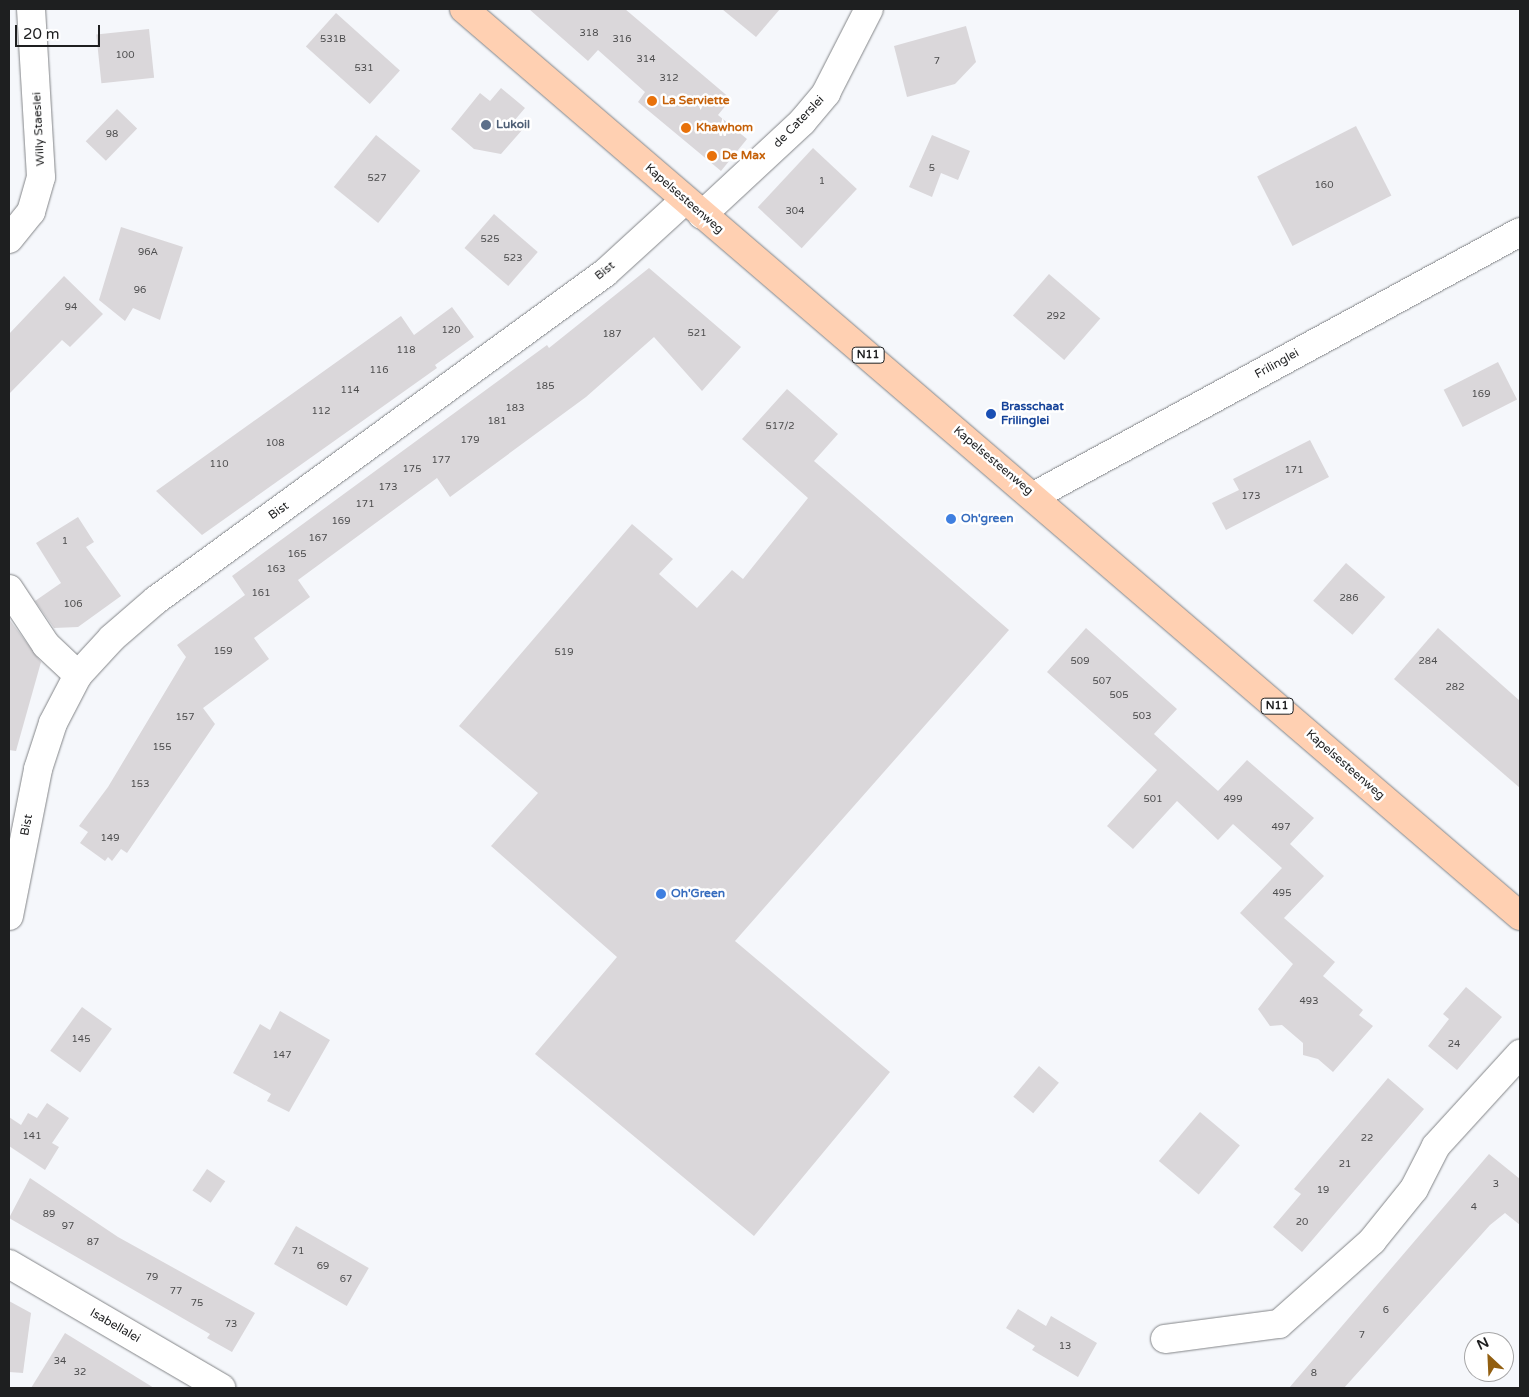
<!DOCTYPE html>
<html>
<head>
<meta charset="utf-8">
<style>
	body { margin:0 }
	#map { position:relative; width:1529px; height:1397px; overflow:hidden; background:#f5f7fb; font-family:"Varela Round",sans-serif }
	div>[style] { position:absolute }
	.building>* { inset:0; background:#dad7da; transform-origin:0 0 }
	.roads { filter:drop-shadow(0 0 1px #838588) drop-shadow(0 0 1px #838588) }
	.minor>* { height:28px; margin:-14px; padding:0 14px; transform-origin:14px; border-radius:14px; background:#fff }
	.major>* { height:28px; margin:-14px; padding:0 14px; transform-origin:14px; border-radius:14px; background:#ffd0b2 }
	.dots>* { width:14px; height:14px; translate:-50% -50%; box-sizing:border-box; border:2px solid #fff; border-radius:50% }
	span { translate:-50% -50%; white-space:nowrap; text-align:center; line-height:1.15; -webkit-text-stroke:5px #fff; paint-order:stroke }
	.number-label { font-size:10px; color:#4d4d4e }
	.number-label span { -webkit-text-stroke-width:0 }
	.shield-label span { padding:1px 4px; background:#fff; border:1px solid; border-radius:4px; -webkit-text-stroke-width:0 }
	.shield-label { font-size:11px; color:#1e1f20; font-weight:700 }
	.food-label { font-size:12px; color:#c56008; font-weight:700 }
	.left { translate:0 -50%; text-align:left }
	.street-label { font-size:12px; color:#1e1f20 }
	.service-label { font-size:12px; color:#4e5e75; font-weight:700 }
	.transit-label { font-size:12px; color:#164399; font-weight:700 }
	.shop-label { font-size:12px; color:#366cbe; font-weight:700 }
	.frame { position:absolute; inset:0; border:10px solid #1e1f20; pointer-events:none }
	.north { position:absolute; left:1464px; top:1332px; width:50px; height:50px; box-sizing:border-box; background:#fff; border:1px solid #a5a5a6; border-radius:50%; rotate:335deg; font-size:14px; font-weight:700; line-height:20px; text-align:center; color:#1e1f20 }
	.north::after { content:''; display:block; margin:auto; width:18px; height:22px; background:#925f11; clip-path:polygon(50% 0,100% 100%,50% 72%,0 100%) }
	.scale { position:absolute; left:15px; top:25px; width:85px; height:22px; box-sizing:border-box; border:2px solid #1e1f20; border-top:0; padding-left:6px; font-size:15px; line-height:18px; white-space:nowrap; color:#1e1f20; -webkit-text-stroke:4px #fff; paint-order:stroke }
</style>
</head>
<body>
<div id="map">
	<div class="building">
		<i style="clip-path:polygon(529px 9px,625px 9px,731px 99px,718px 115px,747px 139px,721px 171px,638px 102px,645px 92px,598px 50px,588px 61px)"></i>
		<i style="clip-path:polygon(722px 9px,780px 9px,756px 37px)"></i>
		<i style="left:336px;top:13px;width:86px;height:45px;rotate:42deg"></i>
		<i style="clip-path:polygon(966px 26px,976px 62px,955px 84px,907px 97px,894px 46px)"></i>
		<i style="left:149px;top:29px;width:49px;height:53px;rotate:84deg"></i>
		<i style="clip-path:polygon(501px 88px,525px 108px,514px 121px,523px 129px,501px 154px,474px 149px,451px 129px,480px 93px,490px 101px)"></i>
		<i style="left:117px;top:109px;width:28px;height:45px;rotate:44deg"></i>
		<i style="left:1356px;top:126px;width:78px;height:111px;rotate:63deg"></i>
		<i style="left:376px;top:135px;width:57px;height:67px;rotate:39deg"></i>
		<i style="clip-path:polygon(932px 135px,970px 151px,958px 180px,941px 173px,932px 197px,909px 187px)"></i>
		<i style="left:813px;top:148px;width:60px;height:81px;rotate:43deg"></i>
		<i style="left:494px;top:214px;width:58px;height:45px;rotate:41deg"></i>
		<i style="clip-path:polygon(121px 227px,183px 247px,160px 320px,133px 308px,125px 321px,99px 300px)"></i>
		<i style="clip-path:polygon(649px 268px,741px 347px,702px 391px,654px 337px,586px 397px,450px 497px,437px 478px,298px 580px,310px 597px,254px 638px,269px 659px,203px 708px,215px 724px,127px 853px,121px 849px,112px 861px,108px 857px,105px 861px,80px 843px,88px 832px,79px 826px,108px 787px,186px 657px,177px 645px,245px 595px,232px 576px,547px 345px,549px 348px)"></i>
		<i style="left:1049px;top:274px;width:68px;height:55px;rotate:41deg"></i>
		<i style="clip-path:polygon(64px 276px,103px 314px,70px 347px,62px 340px,9px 394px,9px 334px)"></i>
		<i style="clip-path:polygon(452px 307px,474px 337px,435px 365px,437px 368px,202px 535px,156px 491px,401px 316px,414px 335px)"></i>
		<i style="left:1498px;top:362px;width:42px;height:61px;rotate:63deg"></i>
		<i style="clip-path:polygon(787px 389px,838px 434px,814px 461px,1009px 630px,735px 941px,890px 1072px,754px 1236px,535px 1054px,617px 957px,491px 846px,538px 793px,459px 726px,632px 524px,673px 559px,659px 574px,697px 608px,732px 570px,743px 579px,808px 498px,742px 439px)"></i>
		<i style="clip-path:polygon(1310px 440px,1329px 477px,1226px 530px,1212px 503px,1239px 490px,1233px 479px)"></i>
		<i style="clip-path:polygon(78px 517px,94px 542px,86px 547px,121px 596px,78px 627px,54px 628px,35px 601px,61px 583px,36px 543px)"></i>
		<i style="left:1346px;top:563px;width:52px;height:50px;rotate:41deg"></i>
		<i style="clip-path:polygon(9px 619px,41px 662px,16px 751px,9px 750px)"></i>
		<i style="clip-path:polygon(1086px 628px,1177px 709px,1154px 734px,1218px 791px,1247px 760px,1314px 818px,1290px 844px,1324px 876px,1284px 918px,1335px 962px,1323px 976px,1363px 1010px,1359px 1015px,1373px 1026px,1333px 1072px,1318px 1059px,1303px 1055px,1303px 1043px,1282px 1025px,1270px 1026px,1258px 1009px,1293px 964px,1240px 913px,1282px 868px,1233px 824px,1218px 840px,1177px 801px,1133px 849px,1107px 826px,1157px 770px,1047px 672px)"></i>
		<i style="clip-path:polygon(1438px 628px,1520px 701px,1520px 788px,1394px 679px)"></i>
		<i style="clip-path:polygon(1466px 987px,1502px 1017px,1457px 1070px,1428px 1046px,1449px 1019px,1443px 1014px)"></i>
		<i style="left:82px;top:1007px;width:37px;height:54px;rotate:36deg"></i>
		<i style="clip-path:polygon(280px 1011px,330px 1040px,289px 1112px,267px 1101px,271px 1094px,233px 1073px,260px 1024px,270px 1030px)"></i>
		<i style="left:1039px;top:1066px;width:26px;height:40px;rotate:40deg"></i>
		<i style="clip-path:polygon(1388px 1078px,1424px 1109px,1302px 1252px,1273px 1227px,1301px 1194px,1294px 1189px)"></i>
		<i style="clip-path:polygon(47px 1103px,69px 1118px,52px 1143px,59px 1147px,45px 1170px,9px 1146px,9px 1117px,21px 1125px,28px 1113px,37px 1118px)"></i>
		<i style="left:1200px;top:1112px;width:52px;height:64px;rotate:40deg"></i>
		<i style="clip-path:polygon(1489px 1154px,1520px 1179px,1520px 1225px,1505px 1213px,1490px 1225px,1344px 1388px,1289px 1388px)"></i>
		<i style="left:207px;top:1169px;width:22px;height:26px;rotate:34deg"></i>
		<i style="clip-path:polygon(30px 1178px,118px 1237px,255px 1313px,232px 1352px,207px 1338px,210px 1334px,9px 1218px)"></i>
		<i style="left:296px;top:1226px;width:84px;height:44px;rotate:30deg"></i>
		<i style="clip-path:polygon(9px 1301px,31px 1313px,23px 1373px,9px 1372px)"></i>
		<i style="clip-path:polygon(1018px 1309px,1046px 1326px,1051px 1316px,1097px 1343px,1078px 1377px,1032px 1350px,1035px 1346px,1006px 1328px)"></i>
		<i style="clip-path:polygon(65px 1333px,104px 1357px,154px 1388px,31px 1388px)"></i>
	</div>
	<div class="roads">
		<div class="minor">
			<i style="left:702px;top:215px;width:137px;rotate:-42.9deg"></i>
			<i style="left:802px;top:122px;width:38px;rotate:-50deg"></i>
			<i style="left:826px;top:93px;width:94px;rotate:-62.9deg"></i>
			<i style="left:9px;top:239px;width:35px;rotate:-51deg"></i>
			<i style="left:31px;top:212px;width:36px;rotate:-74deg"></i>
			<i style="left:41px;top:177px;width:168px;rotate:-93.4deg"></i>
			<i style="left:1034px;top:496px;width:553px;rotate:-28.51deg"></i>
			<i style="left:9px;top:589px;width:67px;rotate:56.5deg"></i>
			<i style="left:46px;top:645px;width:44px;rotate:43.2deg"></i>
			<i style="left:9px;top:916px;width:150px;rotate:-78.8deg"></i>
			<i style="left:38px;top:769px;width:48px;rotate:-71.9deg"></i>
			<i style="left:53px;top:723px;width:54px;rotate:-62.5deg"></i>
			<i style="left:78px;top:675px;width:50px;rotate:-47.4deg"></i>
			<i style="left:112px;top:638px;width:58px;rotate:-40.8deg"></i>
			<i style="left:156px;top:600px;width:555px;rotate:-36.07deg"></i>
			<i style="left:605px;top:273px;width:108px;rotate:-42.4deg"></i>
			<i style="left:9px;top:1264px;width:246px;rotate:30.3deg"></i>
			<i style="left:1165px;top:1339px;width:115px;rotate:-7.5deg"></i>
			<i style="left:1279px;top:1324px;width:125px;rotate:-41.7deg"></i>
			<i style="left:1372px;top:1241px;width:67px;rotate:-51.1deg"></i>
			<i style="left:1414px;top:1189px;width:48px;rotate:-62.9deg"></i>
			<i style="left:1436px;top:1146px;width:125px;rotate:-47.6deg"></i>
		</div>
		<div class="major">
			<i style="left:464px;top:9px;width:1392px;rotate:40.66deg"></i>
		</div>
	</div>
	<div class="dots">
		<i style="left:652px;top:101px;background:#e8710a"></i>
		<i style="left:486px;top:125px;background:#5c6f8a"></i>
		<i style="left:686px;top:128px;background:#e8710a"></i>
		<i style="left:712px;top:156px;background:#e8710a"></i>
		<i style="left:991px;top:414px;background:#1a4fb4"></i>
		<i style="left:951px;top:519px;background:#3f7fe0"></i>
		<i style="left:661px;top:894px;background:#3f7fe0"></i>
	</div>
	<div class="number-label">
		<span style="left:589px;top:34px">318</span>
		<span style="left:333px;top:40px">531B</span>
		<span style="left:622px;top:40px">316</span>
		<span style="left:125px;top:56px">100</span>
		<span style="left:646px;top:60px">314</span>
		<span style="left:937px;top:62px">7</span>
		<span style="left:364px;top:69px">531</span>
		<span style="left:669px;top:79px">312</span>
		<span style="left:112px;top:135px">98</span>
		<span style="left:932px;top:169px">5</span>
		<span style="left:377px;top:179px">527</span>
		<span style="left:822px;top:182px">1</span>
		<span style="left:1324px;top:186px">160</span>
		<span style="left:795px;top:212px">304</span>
		<span style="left:490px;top:240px">525</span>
		<span style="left:148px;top:253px">96A</span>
		<span style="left:513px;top:259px">523</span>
		<span style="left:140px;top:291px">96</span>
		<span style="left:71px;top:308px">94</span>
		<span style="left:1056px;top:317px">292</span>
		<span style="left:451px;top:331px">120</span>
		<span style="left:697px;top:334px">521</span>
		<span style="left:612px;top:335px">187</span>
		<span style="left:406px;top:351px">118</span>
		<span style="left:379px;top:371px">116</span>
		<span style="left:545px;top:387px">185</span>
		<span style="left:350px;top:391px">114</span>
		<span style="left:1481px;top:395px">169</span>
		<span style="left:515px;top:409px">183</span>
		<span style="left:321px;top:412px">112</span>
		<span style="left:497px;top:422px">181</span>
		<span style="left:780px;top:427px">517/2</span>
		<span style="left:470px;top:441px">179</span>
		<span style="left:275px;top:444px">108</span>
		<span style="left:441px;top:461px">177</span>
		<span style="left:219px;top:465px">110</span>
		<span style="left:412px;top:470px">175</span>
		<span style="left:1294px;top:471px">171</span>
		<span style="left:388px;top:488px">173</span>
		<span style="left:1251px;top:497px">173</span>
		<span style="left:365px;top:505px">171</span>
		<span style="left:341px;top:522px">169</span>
		<span style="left:318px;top:539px">167</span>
		<span style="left:65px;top:542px">1</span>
		<span style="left:297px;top:555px">165</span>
		<span style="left:276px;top:570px">163</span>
		<span style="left:261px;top:594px">161</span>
		<span style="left:1349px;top:599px">286</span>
		<span style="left:73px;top:605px">106</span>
		<span style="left:223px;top:652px">159</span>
		<span style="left:564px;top:653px">519</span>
		<span style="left:1080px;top:662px">509</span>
		<span style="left:1428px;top:662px">284</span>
		<span style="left:1102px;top:682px">507</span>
		<span style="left:1455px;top:688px">282</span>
		<span style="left:1119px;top:696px">505</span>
		<span style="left:1142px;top:717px">503</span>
		<span style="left:185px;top:718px">157</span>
		<span style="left:162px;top:748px">155</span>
		<span style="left:140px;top:785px">153</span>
		<span style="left:1153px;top:800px">501</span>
		<span style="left:1233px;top:800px">499</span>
		<span style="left:1281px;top:828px">497</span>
		<span style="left:110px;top:839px">149</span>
		<span style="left:1282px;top:894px">495</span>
		<span style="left:1309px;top:1002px">493</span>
		<span style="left:81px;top:1040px">145</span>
		<span style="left:1454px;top:1045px">24</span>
		<span style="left:282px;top:1056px">147</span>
		<span style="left:32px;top:1137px">141</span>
		<span style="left:1367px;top:1139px">22</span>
		<span style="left:1345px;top:1165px">21</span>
		<span style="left:1496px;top:1185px">3</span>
		<span style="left:1323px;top:1191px">19</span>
		<span style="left:1474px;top:1208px">4</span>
		<span style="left:49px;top:1215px">89</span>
		<span style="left:1302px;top:1223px">20</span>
		<span style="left:68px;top:1227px">97</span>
		<span style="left:93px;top:1243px">87</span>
		<span style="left:298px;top:1252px">71</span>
		<span style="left:323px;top:1267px">69</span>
		<span style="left:152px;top:1278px">79</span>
		<span style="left:346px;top:1280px">67</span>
		<span style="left:176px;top:1292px">77</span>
		<span style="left:197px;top:1304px">75</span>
		<span style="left:1386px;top:1311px">6</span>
		<span style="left:231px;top:1325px">73</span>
		<span style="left:1362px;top:1336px">7</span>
		<span style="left:1065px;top:1347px">13</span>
		<span style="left:60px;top:1362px">34</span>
		<span style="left:80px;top:1373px">32</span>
		<span style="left:1314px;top:1374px">8</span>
	</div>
	<div class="shield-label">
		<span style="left:868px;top:355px">N11</span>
		<span style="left:1277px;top:706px">N11</span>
	</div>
	<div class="food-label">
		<span class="left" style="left:662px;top:101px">La Serviette</span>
		<span class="left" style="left:696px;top:128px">Khawhom</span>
		<span class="left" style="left:722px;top:156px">De Max</span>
	</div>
	<div class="street-label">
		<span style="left:799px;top:122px;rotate:-46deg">de Caterslei</span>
		<span style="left:39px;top:129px;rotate:-93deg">Willy Staeslei</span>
		<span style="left:684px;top:199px;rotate:41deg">Kapelsesteenweg</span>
		<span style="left:605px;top:271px;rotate:-39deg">Bist</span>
		<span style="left:1277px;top:364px;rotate:-29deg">Frilinglei</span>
		<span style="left:993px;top:461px;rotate:40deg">Kapelsesteenweg</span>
		<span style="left:279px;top:511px;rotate:-36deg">Bist</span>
		<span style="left:1345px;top:765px;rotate:41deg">Kapelsesteenweg</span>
		<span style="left:27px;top:825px;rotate:-79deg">Bist</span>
		<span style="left:115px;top:1326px;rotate:30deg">Isabellalei</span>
	</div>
	<div class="service-label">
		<span class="left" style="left:496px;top:125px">Lukoil</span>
	</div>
	<div class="transit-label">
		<span class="left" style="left:1001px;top:414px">Brasschaat<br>Frilinglei</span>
	</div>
	<div class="shop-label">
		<span class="left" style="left:961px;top:519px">Oh'green</span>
		<span class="left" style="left:671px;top:894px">Oh'Green</span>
	</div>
	<div class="frame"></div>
	<div class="north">N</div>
	<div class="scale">20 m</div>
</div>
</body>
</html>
